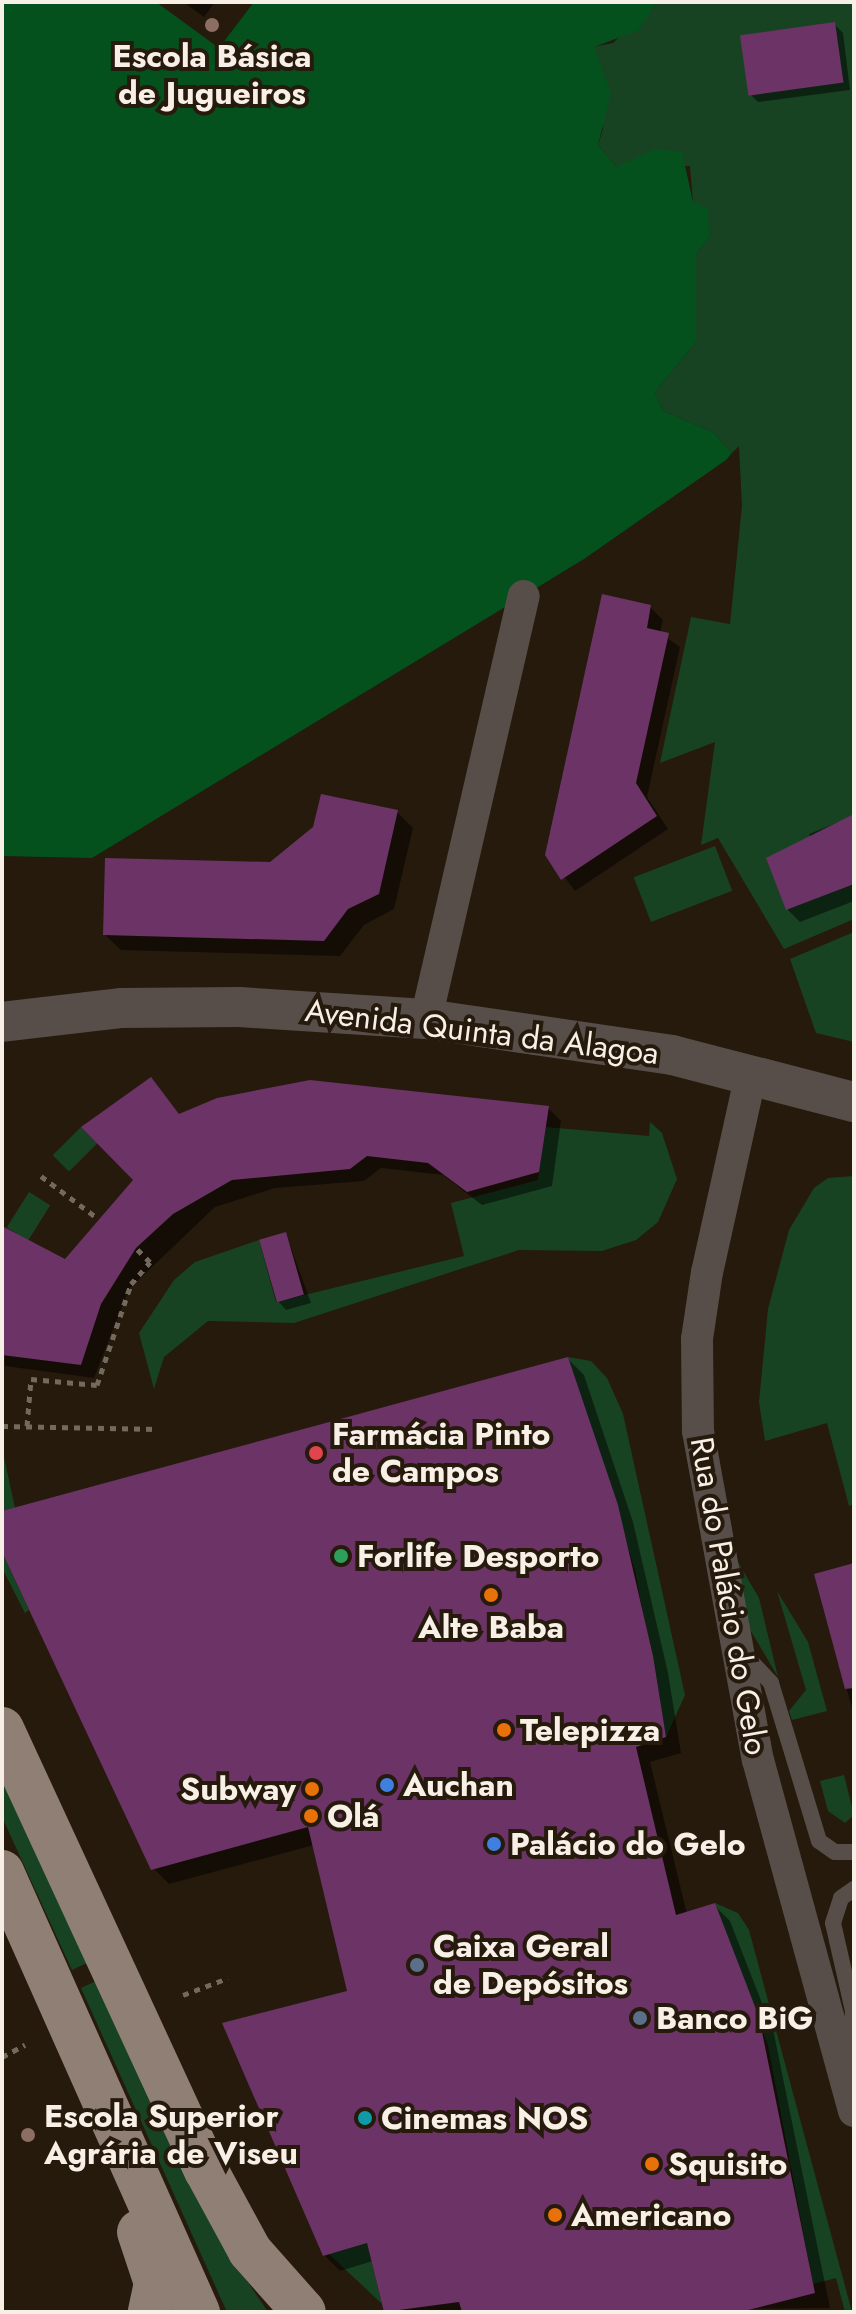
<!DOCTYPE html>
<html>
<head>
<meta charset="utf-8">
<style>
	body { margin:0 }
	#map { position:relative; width:856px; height:2314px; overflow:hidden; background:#261a0c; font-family:Jost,sans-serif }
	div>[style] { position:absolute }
	.green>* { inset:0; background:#184322; transform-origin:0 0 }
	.forest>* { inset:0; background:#05511e }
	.shadow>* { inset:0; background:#0007 }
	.building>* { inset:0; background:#6b3366; transform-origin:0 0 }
	.path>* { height:5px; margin-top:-2.5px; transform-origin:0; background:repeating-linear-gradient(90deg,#73695c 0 6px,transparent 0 12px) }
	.service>* { height:16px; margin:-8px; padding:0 8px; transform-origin:8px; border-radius:8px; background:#574e49 }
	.minor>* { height:32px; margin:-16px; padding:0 16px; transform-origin:16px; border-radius:16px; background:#574e49 }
	.tertiary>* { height:40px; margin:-20px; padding:0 20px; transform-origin:20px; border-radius:20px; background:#574e49 }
	.primary>* { height:44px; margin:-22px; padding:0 22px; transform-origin:22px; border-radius:22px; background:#907f75 }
	.dots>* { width:22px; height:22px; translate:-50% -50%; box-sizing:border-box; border:4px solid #261a0c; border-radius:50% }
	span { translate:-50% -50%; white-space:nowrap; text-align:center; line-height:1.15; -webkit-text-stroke:8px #261a0c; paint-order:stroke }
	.poi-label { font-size:32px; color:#f8efe6; font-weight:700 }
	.left { translate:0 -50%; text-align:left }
	.right { translate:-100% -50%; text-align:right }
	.street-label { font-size:32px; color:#f8efe6 }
	.frame { position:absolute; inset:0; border:4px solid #f8efe6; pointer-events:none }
</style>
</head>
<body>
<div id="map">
	<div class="green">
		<i style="clip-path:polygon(656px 2px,854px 2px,854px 919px,784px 949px,718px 838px,701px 845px,715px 742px,660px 763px,691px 617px,730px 624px,742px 506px,739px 446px,732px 453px,713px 432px,663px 411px,655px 392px,696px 342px,696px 254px,709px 238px,693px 202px,690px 166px,617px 167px,598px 145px,603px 129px,593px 47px,613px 43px)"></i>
		<i style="left:715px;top:846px;width:48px;height:87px;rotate:69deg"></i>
		<i style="clip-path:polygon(854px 932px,854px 1042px,816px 1033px,790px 959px)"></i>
		<i style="clip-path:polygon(650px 1122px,662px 1133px,677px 1179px,658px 1222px,636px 1240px,602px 1251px,519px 1250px,294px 1323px,208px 1321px,164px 1357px,154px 1389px,139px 1333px,174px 1280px,195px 1262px,259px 1240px,276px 1302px,464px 1256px,451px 1203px,538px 1180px,545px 1127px,649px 1136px)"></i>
		<i style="left:81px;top:1127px;width:23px;height:40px;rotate:45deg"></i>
		<i style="clip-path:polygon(854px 1176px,854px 1504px,849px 1506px,827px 1423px,765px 1441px,759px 1402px,768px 1309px,789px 1230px,814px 1188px,828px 1178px)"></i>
		<i style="left:29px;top:1192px;width:25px;height:42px;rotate:32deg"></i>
		<i style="clip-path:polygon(568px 1357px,591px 1361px,607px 1378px,623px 1414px,685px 1695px,666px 1737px,635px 1570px)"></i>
		<i style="clip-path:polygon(2px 1448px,15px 1508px,2px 1511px)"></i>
		<i style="clip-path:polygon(2px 1552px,29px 1610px,25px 1613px,2px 1568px)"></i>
		<i style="clip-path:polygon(735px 1557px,759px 1598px,778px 1677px,748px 1626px)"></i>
		<i style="clip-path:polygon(777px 1591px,808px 1642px,827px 1711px,792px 1720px,789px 1711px,806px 1690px)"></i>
		<i style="clip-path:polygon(2px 1770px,89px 1962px,72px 1970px,2px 1817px)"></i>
		<i style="clip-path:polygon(844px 1775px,854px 1815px,845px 1823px,828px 1811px,820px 1781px)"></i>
		<i style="clip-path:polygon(715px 1903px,738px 1913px,749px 1930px,852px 2312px,845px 2312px,836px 2278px,813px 2284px,768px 2045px)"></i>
		<i style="clip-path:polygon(98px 1980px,225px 2248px,268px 2312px,227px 2312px,81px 1988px)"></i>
		<i style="clip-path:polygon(367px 2243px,382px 2304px,329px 2254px)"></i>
	</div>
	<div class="forest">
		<i style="clip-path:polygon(2px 2px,156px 2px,219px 48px,254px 2px,656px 2px,639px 30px,594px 47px,611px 93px,598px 145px,617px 167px,655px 149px,682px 152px,693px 202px,708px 209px,709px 238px,696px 254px,696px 342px,655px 392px,663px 411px,713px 432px,732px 453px,726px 460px,584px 559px,92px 858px,2px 856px)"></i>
	</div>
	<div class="shadow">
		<i style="clip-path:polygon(183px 2px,215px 2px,204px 17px)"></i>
		<i style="clip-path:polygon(834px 24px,843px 33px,850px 90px,758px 102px,750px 94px)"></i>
		<i style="clip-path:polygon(650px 607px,663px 620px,660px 633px,680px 647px,647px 797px,668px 829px,575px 891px,547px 854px)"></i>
		<i style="clip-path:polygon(397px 812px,413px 828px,394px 909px,364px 925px,340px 956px,121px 950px,105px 935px)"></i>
		<i style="clip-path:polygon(854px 816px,854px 901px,800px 922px,787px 909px,813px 843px,809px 834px)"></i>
		<i style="clip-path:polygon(150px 1080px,181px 1116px,548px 1108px,561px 1121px,552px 1186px,482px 1205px,443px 1175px,381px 1168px,364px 1181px,275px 1188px,215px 1207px,129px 1289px,94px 1378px,5px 1366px,2px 1228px,66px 1261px,136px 1180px)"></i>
		<i style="clip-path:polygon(286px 1234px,311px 1303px,286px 1310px,278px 1301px)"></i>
		<i style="clip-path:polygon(568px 1359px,584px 1375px,633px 1522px,668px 1673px,681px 1753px,650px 1762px,687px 1914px,714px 1905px,730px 1921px,774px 2034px,830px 2308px,386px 2312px,373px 2261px,340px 2271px,324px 2255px,350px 1993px,314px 1845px,169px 1884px,153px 1868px,2px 1548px,2px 1513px)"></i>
		<i style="clip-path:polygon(854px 1565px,854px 1716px,816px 1575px)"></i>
	</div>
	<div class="building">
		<i style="left:835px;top:22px;width:61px;height:96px;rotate:82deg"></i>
		<i style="clip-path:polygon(602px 594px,651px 605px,647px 628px,669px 633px,636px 783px,657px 816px,561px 880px,545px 855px)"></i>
		<i style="clip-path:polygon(321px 794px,398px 810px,379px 894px,348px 909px,324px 941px,103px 935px,105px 858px,270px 862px,313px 827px)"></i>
		<i style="clip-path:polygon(854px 814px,854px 884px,786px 910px,766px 858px)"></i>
		<i style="clip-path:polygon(151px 1077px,179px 1114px,217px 1098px,310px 1080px,549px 1106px,539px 1172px,467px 1192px,428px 1163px,367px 1156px,350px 1169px,232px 1180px,173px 1214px,136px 1248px,101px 1304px,81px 1365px,2px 1355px,2px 1226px,65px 1259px,133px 1180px,81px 1127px)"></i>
		<i style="left:286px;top:1232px;width:65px;height:28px;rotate:74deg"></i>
		<i style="clip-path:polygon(568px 1357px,618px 1505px,653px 1656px,666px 1737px,636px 1747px,676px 1915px,715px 1903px,759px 2017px,815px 2293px,740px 2312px,462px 2312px,459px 2302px,384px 2312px,367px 2243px,323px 2256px,222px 2023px,347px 1991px,308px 1827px,151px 1870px,2px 1552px,2px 1511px)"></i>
		<i style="clip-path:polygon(854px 1563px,854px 1688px,845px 1689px,814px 1574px)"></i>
	</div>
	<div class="path">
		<i style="left:41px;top:1176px;width:69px;rotate:36.7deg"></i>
		<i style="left:2px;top:1426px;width:156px;rotate:1.1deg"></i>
		<i style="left:27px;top:1426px;width:47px;rotate:-85.1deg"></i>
		<i style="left:31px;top:1379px;width:66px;rotate:5.2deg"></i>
		<i style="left:97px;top:1385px;width:107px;rotate:-71.4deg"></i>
		<i style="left:131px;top:1284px;width:29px;rotate:-49deg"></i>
		<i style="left:150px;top:1262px;width:20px;rotate:-135deg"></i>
		<i style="left:183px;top:1995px;width:48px;rotate:-20.7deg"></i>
		<i style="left:2px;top:2057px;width:26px;rotate:-28deg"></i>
	</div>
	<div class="service">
		<i style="left:745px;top:1655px;width:38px;rotate:47deg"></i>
		<i style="left:771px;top:1683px;width:165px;rotate:73.1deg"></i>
		<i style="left:819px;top:1841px;width:19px;rotate:35deg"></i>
		<i style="left:835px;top:1852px;width:19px"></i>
		<i style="left:849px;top:2063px;width:52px;rotate:-85.6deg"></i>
		<i style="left:853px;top:2011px;width:90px;rotate:-102.8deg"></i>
		<i style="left:833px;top:1923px;width:26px;rotate:-72deg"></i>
		<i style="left:841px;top:1898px;width:16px;rotate:-35deg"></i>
	</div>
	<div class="minor">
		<i style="left:426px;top:1019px;width:434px;rotate:-77deg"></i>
		<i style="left:751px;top:1074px;width:203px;rotate:102.5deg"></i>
		<i style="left:707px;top:1272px;width:68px;rotate:98.5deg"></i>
		<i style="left:697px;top:1339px;width:92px;rotate:89.4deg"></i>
		<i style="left:698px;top:1431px;width:334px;rotate:79.7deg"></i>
		<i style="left:758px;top:1760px;width:364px;rotate:74.7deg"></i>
	</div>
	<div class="tertiary">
		<i style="left:2px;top:1022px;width:121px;rotate:-6.7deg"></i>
		<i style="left:122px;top:1008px;width:117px;rotate:-0.5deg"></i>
		<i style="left:239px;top:1007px;width:187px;rotate:3.7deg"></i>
		<i style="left:426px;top:1019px;width:249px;rotate:8.3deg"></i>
		<i style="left:672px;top:1055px;width:188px;rotate:14.5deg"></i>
	</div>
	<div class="primary">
		<i style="left:2px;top:1729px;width:486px;rotate:65.2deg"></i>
		<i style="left:206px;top:2170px;width:92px;rotate:61.5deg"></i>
		<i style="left:250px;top:2251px;width:81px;rotate:48.5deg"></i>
		<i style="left:2px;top:1872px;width:482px;rotate:66deg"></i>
		<i style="left:139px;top:2232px;width:54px;rotate:71.6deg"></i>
		<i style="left:156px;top:2283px;width:30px;rotate:102deg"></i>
	</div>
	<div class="dots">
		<i style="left:212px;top:25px;background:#8d6e63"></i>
		<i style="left:316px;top:1453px;background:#e0444e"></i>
		<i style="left:341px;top:1556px;background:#2e9e5b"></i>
		<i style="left:491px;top:1595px;background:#e8710a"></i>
		<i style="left:504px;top:1730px;background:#e8710a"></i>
		<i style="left:387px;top:1785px;background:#3f7fe0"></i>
		<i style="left:312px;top:1789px;background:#e8710a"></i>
		<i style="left:311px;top:1816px;background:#e8710a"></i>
		<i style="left:494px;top:1844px;background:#3f7fe0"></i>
		<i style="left:417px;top:1965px;background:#5c6f8a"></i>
		<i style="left:640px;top:2018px;background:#5c6f8a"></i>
		<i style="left:365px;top:2118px;background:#0f9aa8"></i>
		<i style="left:28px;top:2135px;background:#8d6e63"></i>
		<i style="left:652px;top:2164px;background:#e8710a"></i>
		<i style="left:555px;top:2215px;background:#e8710a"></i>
	</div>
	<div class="poi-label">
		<span style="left:212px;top:75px">Escola Básica<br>de Jugueiros</span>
		<span class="left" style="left:332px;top:1453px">Farmácia Pinto<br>de Campos</span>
		<span class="left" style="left:357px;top:1556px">Forlife Desporto</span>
		<span style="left:491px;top:1627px">Alte Baba</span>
		<span class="left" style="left:520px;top:1730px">Telepizza</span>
		<span class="left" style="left:403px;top:1785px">Auchan</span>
		<span class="right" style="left:296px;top:1789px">Subway</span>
		<span class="left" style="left:327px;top:1816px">Olá</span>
		<span class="left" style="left:510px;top:1844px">Palácio do Gelo</span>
		<span class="left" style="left:433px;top:1965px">Caixa Geral<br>de Depósitos</span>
		<span class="left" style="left:656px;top:2018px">Banco BiG</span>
		<span class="left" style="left:44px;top:2135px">Escola Superior<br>Agrária de Viseu</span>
		<span class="left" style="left:381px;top:2118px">Cinemas NOS</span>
		<span class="left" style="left:668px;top:2164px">Squisito</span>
		<span class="left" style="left:571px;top:2215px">Americano</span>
	</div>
	<div class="street-label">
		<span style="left:482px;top:1032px;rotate:7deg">Avenida Quinta da Alagoa</span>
		<span style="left:729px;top:1596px;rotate:80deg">Rua do Palácio do Gelo</span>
	</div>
	<div class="frame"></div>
</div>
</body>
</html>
